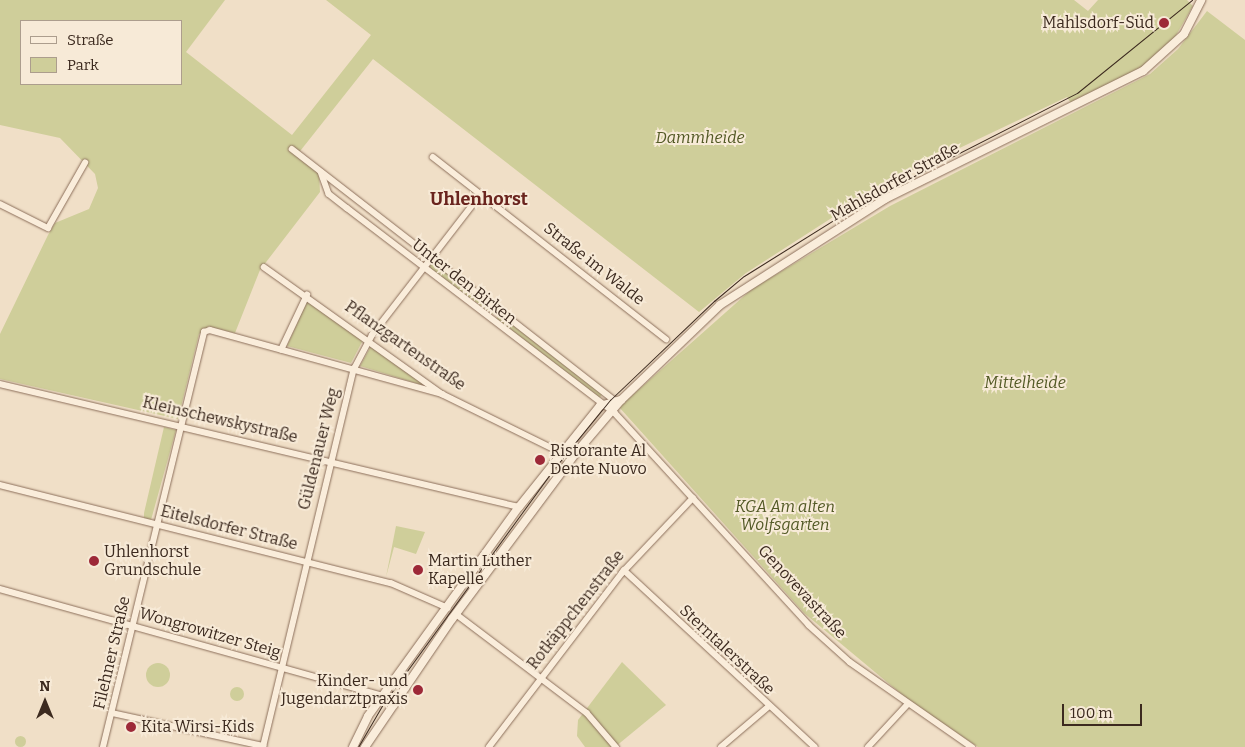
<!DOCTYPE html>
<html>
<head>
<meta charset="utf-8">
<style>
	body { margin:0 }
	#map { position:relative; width:1245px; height:747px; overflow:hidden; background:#f0dfc7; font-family:Bitter,serif }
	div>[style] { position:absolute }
	.green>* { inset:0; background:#cfce9a; transform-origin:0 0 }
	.round { border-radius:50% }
	.roads { filter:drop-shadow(0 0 1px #8c6f5b) drop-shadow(0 0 1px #8c6f5b) }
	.street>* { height:5.5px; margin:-2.75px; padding:0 2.75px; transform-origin:2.75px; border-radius:2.75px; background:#faeddb }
	.secondary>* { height:8px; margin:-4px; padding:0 4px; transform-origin:4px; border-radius:4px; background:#faeddb }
	.tram>* { height:1px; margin:-0.5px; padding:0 0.5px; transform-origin:0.5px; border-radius:0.5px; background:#3c2a1f }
	.dots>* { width:14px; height:14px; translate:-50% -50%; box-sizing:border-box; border:2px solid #f7ead7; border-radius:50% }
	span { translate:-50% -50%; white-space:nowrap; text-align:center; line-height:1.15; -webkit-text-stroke:4px #f7ead7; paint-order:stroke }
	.poi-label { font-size:16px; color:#3c2a1f }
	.right { translate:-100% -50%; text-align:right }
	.left { translate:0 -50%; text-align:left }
	.park-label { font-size:16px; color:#525925; font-style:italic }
	.street-label { font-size:16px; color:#3c2a1f }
	.neighbourhood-label { font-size:18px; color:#6a241e; font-weight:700 }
	.legend { position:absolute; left:20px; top:20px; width:162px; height:65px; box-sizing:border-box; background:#f7ead7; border:1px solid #ac9d8d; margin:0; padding:6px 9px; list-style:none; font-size:15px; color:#3c2a1f }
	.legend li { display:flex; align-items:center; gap:10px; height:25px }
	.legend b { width:25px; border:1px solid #ac9d8d }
	.north { position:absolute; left:20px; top:677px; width:50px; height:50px; -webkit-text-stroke:4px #f7ead7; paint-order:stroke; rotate:0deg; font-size:14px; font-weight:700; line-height:20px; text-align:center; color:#3c2a1f }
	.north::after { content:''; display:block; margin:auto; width:18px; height:22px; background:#3c2a1f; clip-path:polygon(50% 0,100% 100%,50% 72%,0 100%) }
	.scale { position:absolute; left:1062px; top:704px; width:80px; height:22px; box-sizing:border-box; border:2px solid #3c2a1f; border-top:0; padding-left:6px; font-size:15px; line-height:18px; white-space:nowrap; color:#3c2a1f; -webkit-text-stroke:4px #f7ead7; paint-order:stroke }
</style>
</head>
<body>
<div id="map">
	<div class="green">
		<i style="clip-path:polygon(evenodd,0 0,225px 0,186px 52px,292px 135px,371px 35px,326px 0,1074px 0,1088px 11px,1098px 0,1187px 0,1193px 6px,1171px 44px,1147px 65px,1071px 103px,1067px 97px,886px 183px,746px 273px,699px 312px,373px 59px,297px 155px,319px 173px,320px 192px,260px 270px,235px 333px,209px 327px,199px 334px,178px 419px,0 379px,0 334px,48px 235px,55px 223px,89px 209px,98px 188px,95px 174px,60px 138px,0 125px,0 0,21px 21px,181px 21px,181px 84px,21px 84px,21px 21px)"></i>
		<i style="clip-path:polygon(1207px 11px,1245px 40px,1245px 747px,978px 747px,911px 702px,804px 613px,619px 407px,752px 289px,890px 206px,1150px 74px,1178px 49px)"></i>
		<i style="clip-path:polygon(433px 261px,494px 310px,493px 314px,428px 268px)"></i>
		<i style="clip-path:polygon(307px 301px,363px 340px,351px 363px,287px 346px)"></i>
		<i style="left:500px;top:314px;width:130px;height:6px;rotate:38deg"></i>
		<i style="clip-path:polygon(371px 346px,423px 382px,422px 385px,360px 366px)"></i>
		<i style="clip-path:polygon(164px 427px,176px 430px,151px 520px,144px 518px,144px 513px)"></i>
		<i style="clip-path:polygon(396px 526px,425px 532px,416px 554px,394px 547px,386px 577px)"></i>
		<i style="clip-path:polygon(622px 662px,666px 705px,615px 747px,585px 747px,577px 736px,578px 720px)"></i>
		<i class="round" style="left:146px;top:663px;width:24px;height:24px"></i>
		<i class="round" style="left:230px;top:687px;width:14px;height:14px"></i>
		<i class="round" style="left:14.5px;top:735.5px;width:11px;height:11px"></i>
	</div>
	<div class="roads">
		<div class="street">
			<i style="left:292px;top:149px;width:165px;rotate:37.8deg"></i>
			<i style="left:433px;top:157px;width:296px;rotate:38deg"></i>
			<i style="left:321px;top:172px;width:23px;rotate:70deg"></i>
			<i style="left:329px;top:194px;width:23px;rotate:38deg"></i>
			<i style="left:347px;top:208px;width:337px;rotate:37.4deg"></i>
			<i style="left:615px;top:413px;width:287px;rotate:47.5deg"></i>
			<i style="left:809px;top:625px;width:55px;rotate:42.1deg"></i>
			<i style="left:850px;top:662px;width:149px;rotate:34.9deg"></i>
			<i style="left:0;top:204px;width:54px;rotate:26.6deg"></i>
			<i style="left:48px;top:228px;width:75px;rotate:-60.4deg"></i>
			<i style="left:440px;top:264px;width:226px;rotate:38deg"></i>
			<i style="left:264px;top:267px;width:219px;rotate:35.5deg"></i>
			<i style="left:442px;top:394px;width:134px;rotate:26.2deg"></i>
			<i style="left:281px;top:350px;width:61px;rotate:-64.7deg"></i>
			<i style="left:0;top:384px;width:533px;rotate:13.33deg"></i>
			<i style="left:0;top:485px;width:403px;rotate:14.1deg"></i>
			<i style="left:391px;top:583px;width:62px;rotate:23.7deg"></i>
			<i style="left:624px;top:570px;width:260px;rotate:42.8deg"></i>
			<i style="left:0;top:589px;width:399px;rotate:15.6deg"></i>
			<i style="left:456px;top:614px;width:164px;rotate:37.1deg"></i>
			<i style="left:587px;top:713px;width:45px;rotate:49.5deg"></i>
			<i style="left:112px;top:713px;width:155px;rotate:12.3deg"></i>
			<i style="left:103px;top:747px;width:427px;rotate:-76.3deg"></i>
			<i style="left:204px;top:332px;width:6px;rotate:-18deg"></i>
			<i style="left:210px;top:330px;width:241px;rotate:15.4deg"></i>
			<i style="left:263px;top:747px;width:389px;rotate:-76.5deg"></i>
			<i style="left:354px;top:369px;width:38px;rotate:-62deg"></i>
			<i style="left:372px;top:335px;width:178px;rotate:-52.3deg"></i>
			<i style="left:489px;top:747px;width:219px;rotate:-52.6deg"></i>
			<i style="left:622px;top:573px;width:103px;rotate:-46.6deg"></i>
			<i style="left:721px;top:747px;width:62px;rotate:-40.4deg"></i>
			<i style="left:868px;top:747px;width:57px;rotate:-47.1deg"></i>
		</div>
		<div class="secondary">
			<i style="left:353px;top:747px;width:34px;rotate:-64deg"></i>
			<i style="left:368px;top:716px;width:258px;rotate:-54.2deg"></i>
			<i style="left:519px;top:507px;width:129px;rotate:-51.3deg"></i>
			<i style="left:600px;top:406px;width:22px;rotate:-16deg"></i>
			<i style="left:365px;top:747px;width:155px;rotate:-55.8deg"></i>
			<i style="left:452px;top:619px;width:206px;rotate:-53.3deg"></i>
			<i style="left:575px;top:454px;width:71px;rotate:-49.6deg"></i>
			<i style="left:621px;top:400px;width:137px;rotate:-43.8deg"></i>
			<i style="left:720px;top:305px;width:196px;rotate:-32.7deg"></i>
			<i style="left:885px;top:199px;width:288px;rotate:-26.4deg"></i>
			<i style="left:1143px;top:71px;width:55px;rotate:-42.1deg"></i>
			<i style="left:1184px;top:34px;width:38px;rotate:-63deg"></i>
		</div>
	</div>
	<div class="tram">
		<i style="left:358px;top:747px;width:50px;rotate:-59.8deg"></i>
		<i style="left:383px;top:704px;width:288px;rotate:-54deg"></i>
		<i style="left:552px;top:471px;width:92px;rotate:-50.8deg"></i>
		<i style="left:610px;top:400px;width:144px;rotate:-43.6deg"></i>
		<i style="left:714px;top:301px;width:39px;rotate:-40deg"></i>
		<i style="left:744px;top:276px;width:138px;rotate:-32deg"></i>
		<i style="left:861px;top:203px;width:242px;rotate:-27deg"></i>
		<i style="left:1077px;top:93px;width:148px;rotate:-39deg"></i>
	</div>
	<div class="dots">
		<i style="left:1164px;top:23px;background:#9d2938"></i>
		<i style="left:540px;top:460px;background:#9d2938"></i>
		<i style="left:94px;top:561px;background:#9d2938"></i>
		<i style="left:418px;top:570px;background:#9d2938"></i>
		<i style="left:418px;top:690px;background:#9d2938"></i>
		<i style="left:131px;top:727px;background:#9d2938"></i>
	</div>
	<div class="poi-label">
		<span class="right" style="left:1154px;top:23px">Mahlsdorf-Süd</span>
		<span class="left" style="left:550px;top:460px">Ristorante Al<br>Dente Nuovo</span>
		<span class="left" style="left:104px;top:561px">Uhlenhorst<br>Grundschule</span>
		<span class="left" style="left:428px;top:570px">Martin Luther<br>Kapelle</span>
		<span class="right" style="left:408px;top:690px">Kinder- und<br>Jugendarztpraxis</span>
		<span class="left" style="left:141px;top:727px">Kita Wirsi-Kids</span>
	</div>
	<div class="park-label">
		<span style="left:700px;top:138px">Dammheide</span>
		<span style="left:1025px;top:383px">Mittelheide</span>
		<span style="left:785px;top:516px">KGA Am alten<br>Wolfsgarten</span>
	</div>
	<div class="street-label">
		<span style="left:895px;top:182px;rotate:-29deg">Mahlsdorfer Straße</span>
		<span style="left:594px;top:264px;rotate:38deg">Straße im Walde</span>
		<span style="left:464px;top:282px;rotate:38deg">Unter den Birken</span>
		<span style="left:405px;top:346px;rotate:35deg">Pflanzgartenstraße</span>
		<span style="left:220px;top:420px;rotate:13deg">Kleinschewskystraße</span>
		<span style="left:319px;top:449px;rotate:-76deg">Güldenauer Weg</span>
		<span style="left:229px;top:528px;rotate:14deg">Eitelsdorfer Straße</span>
		<span style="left:802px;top:592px;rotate:47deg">Genovevastraße</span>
		<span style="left:576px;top:610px;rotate:-52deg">Rotkäppchenstraße</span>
		<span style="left:210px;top:633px;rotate:16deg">Wongrowitzer Steig</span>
		<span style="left:727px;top:650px;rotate:43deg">Sterntalerstraße</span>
		<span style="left:112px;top:653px;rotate:-77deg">Filehner Straße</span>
	</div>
	<div class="neighbourhood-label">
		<span style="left:479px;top:199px">Uhlenhorst</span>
	</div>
	<ul class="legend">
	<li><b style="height:6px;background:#faeddb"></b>Straße</li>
	<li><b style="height:14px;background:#cfce9a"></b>Park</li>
	</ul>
	<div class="north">N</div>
	<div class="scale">100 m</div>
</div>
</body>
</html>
